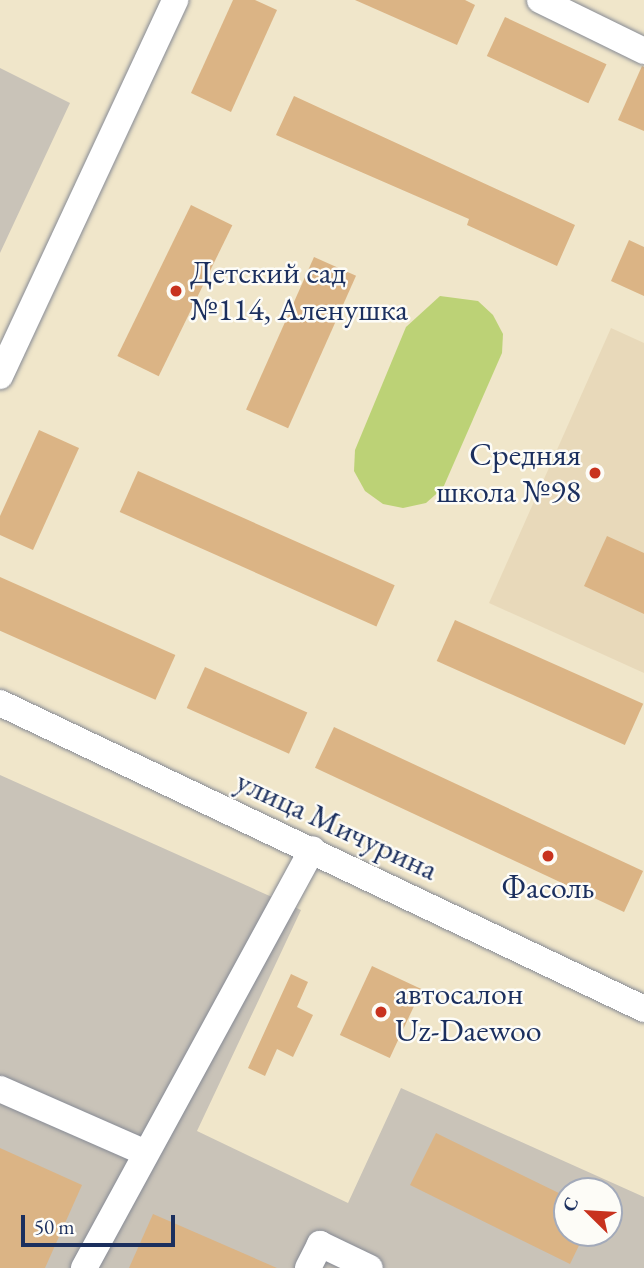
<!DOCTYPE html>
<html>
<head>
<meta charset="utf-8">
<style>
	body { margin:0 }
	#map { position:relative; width:644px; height:1268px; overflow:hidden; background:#f0e6ca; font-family:"EB Garamond",serif }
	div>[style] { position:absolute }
	.built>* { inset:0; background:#e8d9ba }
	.industrial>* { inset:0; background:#c9c3b8 }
	.green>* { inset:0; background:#bcd276 }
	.building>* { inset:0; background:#dbb485; transform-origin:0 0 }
	.roads { filter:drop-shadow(0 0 2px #868a94) drop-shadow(0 0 2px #868a94) }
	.minor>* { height:26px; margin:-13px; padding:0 13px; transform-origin:13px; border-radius:13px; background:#fff }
	.dots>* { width:19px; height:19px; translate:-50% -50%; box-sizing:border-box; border:4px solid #fdfcf7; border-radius:50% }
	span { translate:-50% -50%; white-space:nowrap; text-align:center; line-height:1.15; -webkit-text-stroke:5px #fdfcf7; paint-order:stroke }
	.poi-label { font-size:32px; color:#1b2f5e }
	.left { translate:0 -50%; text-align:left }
	.right { translate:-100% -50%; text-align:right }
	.street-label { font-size:32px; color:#1b2f5e }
	.north { position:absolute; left:553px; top:1177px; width:70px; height:70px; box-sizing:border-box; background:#fdfcf7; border:2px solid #a3aaba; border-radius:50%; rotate:294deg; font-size:19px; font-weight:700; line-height:28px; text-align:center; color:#1b2f5e }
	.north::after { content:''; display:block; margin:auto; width:24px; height:32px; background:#c8321e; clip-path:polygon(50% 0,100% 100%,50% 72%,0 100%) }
	.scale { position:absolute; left:21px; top:1215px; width:154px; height:32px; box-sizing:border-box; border:4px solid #1b2f5e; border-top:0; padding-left:9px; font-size:21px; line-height:24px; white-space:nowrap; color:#1b2f5e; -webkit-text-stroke:5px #fdfcf7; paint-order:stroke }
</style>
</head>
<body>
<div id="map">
	<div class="built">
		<i style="clip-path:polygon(611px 328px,644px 343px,644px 673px,489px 603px)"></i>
	</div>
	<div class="industrial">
		<i style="clip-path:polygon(0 68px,70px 103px,0 253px)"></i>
		<i style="clip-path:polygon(evenodd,0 775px,301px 910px,197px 1131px,348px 1203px,401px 1088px,644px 1197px,644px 1268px,0 1268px,0 775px,567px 1191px,609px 1191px,609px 1233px,567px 1233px,567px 1191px)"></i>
	</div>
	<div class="green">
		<i style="clip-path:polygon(440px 296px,478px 301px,493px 315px,503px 334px,502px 353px,443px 488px,426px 503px,403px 508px,383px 504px,365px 491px,354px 471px,355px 450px,406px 327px)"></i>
	</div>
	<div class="building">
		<i style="clip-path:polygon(233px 0,255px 0,277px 10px,231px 112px,191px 93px)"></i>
		<i style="clip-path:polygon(355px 0,465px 0,475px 5px,457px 45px)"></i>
		<i style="left:505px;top:17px;width:112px;height:43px;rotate:25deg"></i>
		<i style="clip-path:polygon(642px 66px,644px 67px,644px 131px,618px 120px)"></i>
		<i style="clip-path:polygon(294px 96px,575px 225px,557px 266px,467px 225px,469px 219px,276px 135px)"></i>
		<i style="left:191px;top:205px;width:46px;height:168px;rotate:26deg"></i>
		<i style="clip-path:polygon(629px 240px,644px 247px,644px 296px,611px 281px)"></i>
		<i style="left:314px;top:257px;width:46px;height:167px;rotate:24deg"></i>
		<i style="clip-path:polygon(39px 430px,79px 448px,33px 550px,0 535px,0 516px)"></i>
		<i style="left:138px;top:471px;width:281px;height:45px;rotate:24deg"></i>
		<i style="clip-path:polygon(607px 536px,644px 553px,644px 614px,584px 586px)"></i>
		<i style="left:0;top:577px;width:192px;height:49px;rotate:24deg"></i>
		<i style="left:455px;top:620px;width:206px;height:45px;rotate:24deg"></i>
		<i style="left:205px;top:667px;width:112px;height:45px;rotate:24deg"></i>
		<i style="left:334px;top:727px;width:341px;height:45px;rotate:25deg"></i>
		<i style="left:372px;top:966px;width:55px;height:76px;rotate:25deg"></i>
		<i style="clip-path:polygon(291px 974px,308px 982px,297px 1007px,313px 1015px,293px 1057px,277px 1049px,265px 1076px,248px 1068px)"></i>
		<i style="clip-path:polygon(436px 1133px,567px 1197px,567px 1233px,585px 1233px,570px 1264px,410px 1185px)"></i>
		<i style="clip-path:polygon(0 1148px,82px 1185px,45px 1268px,0 1268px)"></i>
		<i style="clip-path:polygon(153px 1214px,277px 1268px,129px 1268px)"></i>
	</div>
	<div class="roads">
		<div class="minor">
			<i style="left:540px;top:0;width:116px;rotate:26.1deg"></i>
			<i style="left:0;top:376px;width:415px;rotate:-65deg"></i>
			<i style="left:0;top:703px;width:713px;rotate:25.41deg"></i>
			<i style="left:0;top:1089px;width:159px;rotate:23.7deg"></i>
			<i style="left:84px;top:1268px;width:477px;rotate:-61.4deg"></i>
			<i style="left:308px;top:1268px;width:27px;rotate:-63deg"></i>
			<i style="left:320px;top:1244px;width:55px;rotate:25.6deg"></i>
		</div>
	</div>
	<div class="dots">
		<i style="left:176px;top:291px;background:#c8321e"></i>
		<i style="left:595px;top:473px;background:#c8321e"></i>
		<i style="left:548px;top:856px;background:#c8321e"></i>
		<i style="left:381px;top:1012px;background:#c8321e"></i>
	</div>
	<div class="poi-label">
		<span class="left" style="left:190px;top:291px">Детский сад<br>№114, Аленушка</span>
		<span class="right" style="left:581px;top:473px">Средняя<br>школа №98</span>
		<span style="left:548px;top:887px">Фасоль</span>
		<span class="left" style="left:395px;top:1012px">автосалон<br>Uz-Daewoo</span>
	</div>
	<div class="street-label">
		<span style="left:337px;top:825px;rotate:25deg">улица Мичурина</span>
	</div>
	<div class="north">С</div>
	<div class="scale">50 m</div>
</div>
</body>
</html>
